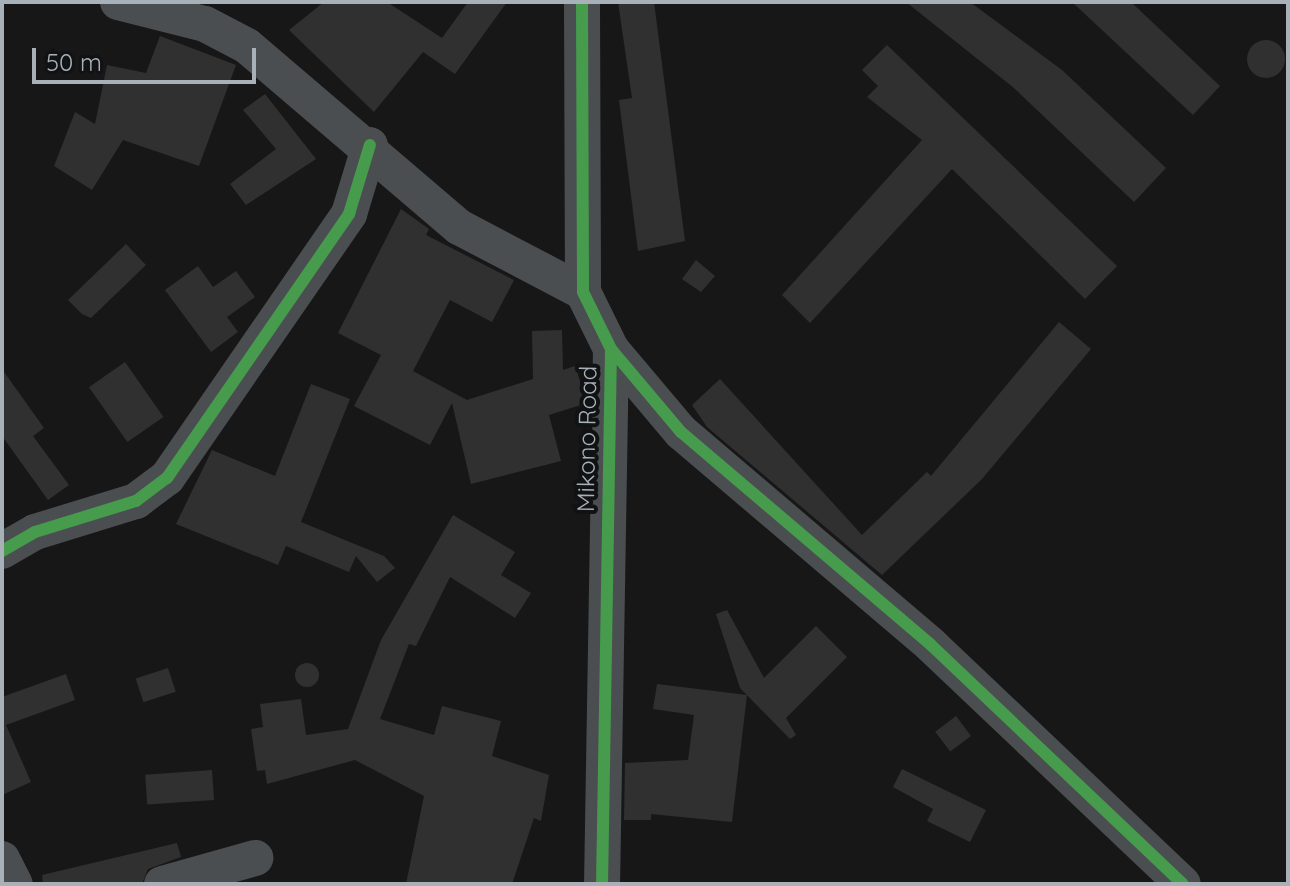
<!DOCTYPE html>
<html>
<head>
<meta charset="utf-8">
<style>
	body { margin:0 }
	#map { position:relative; width:1290px; height:886px; overflow:hidden; background:#171717; font-family:Quicksand,sans-serif }
	div>[style] { position:absolute }
	.building>* { inset:0; background:#303031; transform-origin:0 0 }
	.round { border-radius:50% }
	.minor>* { height:36px; margin:-18px; padding:0 18px; transform-origin:18px; border-radius:18px; background:#4b4e50 }
	.cycleway>* { height:12px; margin:-6px; padding:0 6px; transform-origin:6px; border-radius:6px; background:#469c4c }
	span { translate:-50% -50%; white-space:nowrap; text-align:center; line-height:1.15; -webkit-text-stroke:8px #111213; paint-order:stroke }
	.street-label { font-size:24px; color:#a8b0b8 }
	.frame { position:absolute; inset:0; border:4px solid #a8b0b8; pointer-events:none }
	.scale { position:absolute; left:32px; top:48px; width:224px; height:36px; box-sizing:border-box; border:4px solid #a8b0b8; border-top:0; padding-left:10px; font-size:24px; line-height:28px; white-space:nowrap; color:#a8b0b8; -webkit-text-stroke:6px #111213; paint-order:stroke }
</style>
</head>
<body>
<div id="map">
	<div class="building">
		<i style="clip-path:polygon(324px 2px,387px 2px,442px 38px,468px 2px,507px 2px,455px 74px,423px 52px,374px 112px,289px 30px)"></i>
		<i style="clip-path:polygon(618px 2px,654px 2px,685px 241px,638px 251px,619px 100px,632px 98px)"></i>
		<i style="clip-path:polygon(906px 2px,970px 2px,1062px 70px,1166px 168px,1134px 202px,1014px 88px)"></i>
		<i style="clip-path:polygon(1072px 2px,1131px 2px,1220px 86px,1193px 115px)"></i>
		<i style="clip-path:polygon(160px 36px,236px 65px,199px 166px,123px 140px,92px 190px,54px 166px,75px 112px,95px 124px,107px 65px,146px 73px)"></i>
		<i class="round" style="left:1247px;top:40px;width:38px;height:38px"></i>
		<i style="clip-path:polygon(887px 45px,1117px 266px,1085px 299px,952px 169px,810px 323px,782px 295px,922px 140px,867px 97px,878px 86px,862px 70px)"></i>
		<i style="clip-path:polygon(265px 94px,316px 159px,246px 205px,230px 184px,276px 149px,243px 110px)"></i>
		<i style="clip-path:polygon(401px 209px,429px 229px,426px 235px,514px 280px,492px 322px,450px 300px,413px 371px,467px 400px,533px 379px,532px 331px,562px 330px,563px 370px,575px 366px,587px 403px,549px 415px,561px 461px,471px 484px,452px 403px,430px 445px,354px 406px,381px 355px,338px 333px)"></i>
		<i style="clip-path:polygon(126px 244px,146px 265px,91px 318px,82px 314px,68px 300px)"></i>
		<i style="clip-path:polygon(696px 260px,715px 276px,701px 292px,682px 279px)"></i>
		<i style="clip-path:polygon(198px 266px,213px 287px,236px 271px,255px 297px,227px 317px,238px 332px,211px 352px,165px 290px)"></i>
		<i style="clip-path:polygon(1059px 322px,1091px 349px,982px 479px,882px 575px,707px 427px,692px 405px,720px 379px,862px 535px,927px 472px,931px 476px)"></i>
		<i style="left:125px;top:362px;width:67px;height:44px;rotate:55deg"></i>
		<i style="clip-path:polygon(2px 369px,44px 428px,33px 436px,69px 485px,48px 500px,2px 436px)"></i>
		<i style="clip-path:polygon(311px 384px,350px 399px,301px 522px,384px 556px,395px 568px,377px 582px,356px 556px,349px 572px,286px 546px,278px 565px,176px 524px,212px 450px,275px 476px)"></i>
		<i style="clip-path:polygon(453px 515px,515px 552px,501px 575px,531px 593px,515px 618px,450px 577px,416px 646px,409px 644px,380px 719px,434px 735px,442px 706px,501px 721px,492px 756px,549px 775px,541px 821px,534px 818px,512px 884px,406px 884px,424px 796px,355px 760px,267px 784px,265px 770px,257px 771px,251px 729px,263px 727px,260px 704px,301px 699px,306px 735px,348px 729px,381px 640px)"></i>
		<i style="clip-path:polygon(727px 610px,764px 678px,816px 626px,847px 657px,786px 718px,796px 735px,790px 739px,740px 688px,716px 614px)"></i>
		<i class="round" style="left:295px;top:663px;width:24px;height:24px"></i>
		<i style="left:168px;top:668px;width:25px;height:34px;rotate:72deg"></i>
		<i style="clip-path:polygon(66px 674px,75px 700px,6px 725px,31px 782px,2px 795px,2px 697px)"></i>
		<i style="clip-path:polygon(657px 684px,747px 695px,732px 822px,651px 814px,651px 820px,624px 820px,625px 763px,688px 760px,694px 715px,653px 709px)"></i>
		<i style="left:956px;top:716px;width:25px;height:26px;rotate:53deg"></i>
		<i style="clip-path:polygon(902px 769px,986px 810px,970px 842px,927px 821px,933px 809px,893px 787px)"></i>
		<i style="left:212px;top:770px;width:30px;height:67px;rotate:86deg"></i>
		<i style="clip-path:polygon(177px 843px,181px 857px,148px 869px,142px 884px,43px 884px,42px 875px)"></i>
	</div>
	<div class="minor">
		<i style="left:118px;top:2px;width:90px;rotate:14.2deg"></i>
		<i style="left:205px;top:24px;width:47px;rotate:27.6deg"></i>
		<i style="left:247px;top:46px;width:279px;rotate:40.5deg"></i>
		<i style="left:459px;top:227px;width:140px;rotate:27.7deg"></i>
		<i style="left:582px;top:2px;width:290px;rotate:89.8deg"></i>
		<i style="left:583px;top:292px;width:64px;rotate:63.8deg"></i>
		<i style="left:611px;top:349px;width:535px;rotate:90.96deg"></i>
		<i style="left:611px;top:349px;width:109px;rotate:49.9deg"></i>
		<i style="left:681px;top:432px;width:328px;rotate:40.4deg"></i>
		<i style="left:931px;top:645px;width:347px;rotate:43.5deg"></i>
		<i style="left:2px;top:551px;width:38px;rotate:-30deg"></i>
		<i style="left:35px;top:532px;width:106px;rotate:-17.1deg"></i>
		<i style="left:136px;top:501px;width:39px;rotate:-37deg"></i>
		<i style="left:167px;top:478px;width:321px;rotate:-55.4deg"></i>
		<i style="left:349px;top:214px;width:72px;rotate:-73.1deg"></i>
		<i style="left:2px;top:859px;width:28px;rotate:63deg"></i>
		<i style="left:162px;top:884px;width:97px;rotate:-15.6deg"></i>
	</div>
	<div class="cycleway">
		<i style="left:582px;top:2px;width:290px;rotate:89.8deg"></i>
		<i style="left:583px;top:292px;width:64px;rotate:63.8deg"></i>
		<i style="left:611px;top:349px;width:535px;rotate:90.96deg"></i>
		<i style="left:611px;top:349px;width:109px;rotate:49.9deg"></i>
		<i style="left:681px;top:432px;width:328px;rotate:40.4deg"></i>
		<i style="left:931px;top:645px;width:347px;rotate:43.5deg"></i>
		<i style="left:2px;top:551px;width:38px;rotate:-30deg"></i>
		<i style="left:35px;top:532px;width:106px;rotate:-17.1deg"></i>
		<i style="left:136px;top:501px;width:39px;rotate:-37deg"></i>
		<i style="left:167px;top:478px;width:321px;rotate:-55.4deg"></i>
		<i style="left:349px;top:214px;width:72px;rotate:-73.1deg"></i>
	</div>
	<div class="street-label">
		<span style="left:587px;top:439px;rotate:-89deg">Mikono Road</span>
	</div>
	<div class="frame"></div>
	<div class="scale">50 m</div>
</div>
</body>
</html>
